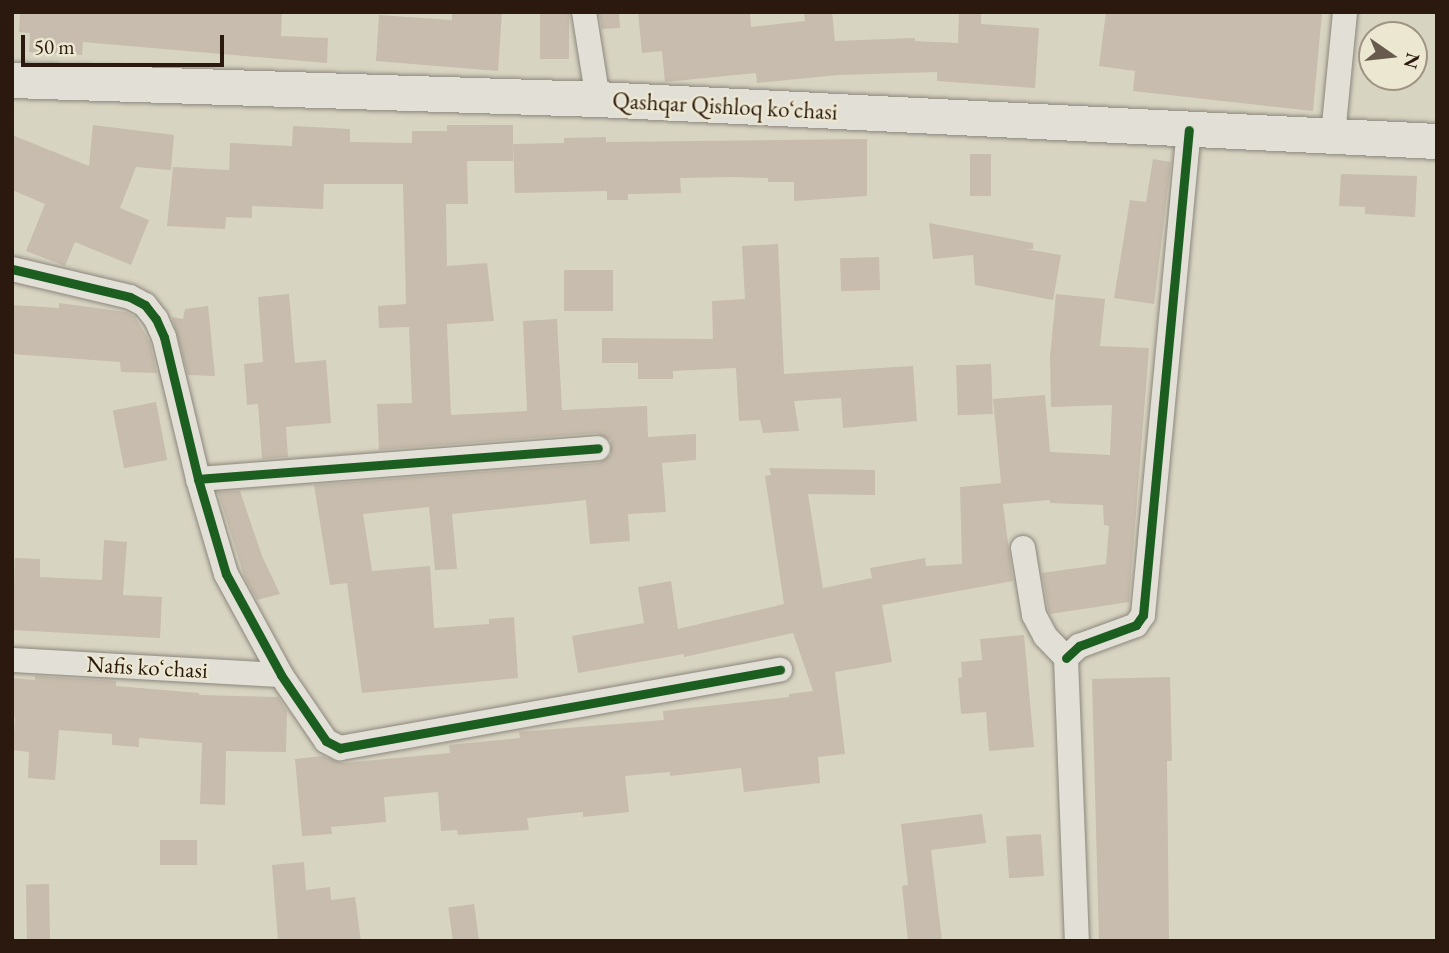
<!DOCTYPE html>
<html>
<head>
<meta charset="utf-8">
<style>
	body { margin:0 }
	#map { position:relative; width:1449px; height:953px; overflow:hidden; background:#d8d4c2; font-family:"EB Garamond",serif }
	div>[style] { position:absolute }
	.building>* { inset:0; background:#c7bcad; transform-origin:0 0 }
	.roads { filter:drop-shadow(0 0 2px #8c877c) drop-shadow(0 0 2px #8c877c) }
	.street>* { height:24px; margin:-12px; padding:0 12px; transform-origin:12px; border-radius:12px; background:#e1dfd6 }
	.secondary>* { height:35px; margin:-17.5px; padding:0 17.5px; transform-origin:17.5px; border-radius:17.5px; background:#e1dfd6 }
	.cycleway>* { height:9px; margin:-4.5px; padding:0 4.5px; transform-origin:4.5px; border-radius:4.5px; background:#1b5e20 }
	span { translate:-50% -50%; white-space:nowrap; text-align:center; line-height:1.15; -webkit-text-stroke:5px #ece7d1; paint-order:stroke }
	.street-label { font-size:23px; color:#2b180e }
	.frame { position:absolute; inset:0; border:14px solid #2b180e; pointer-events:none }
	.north { position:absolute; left:1358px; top:21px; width:70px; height:70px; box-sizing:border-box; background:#ece7d1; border:2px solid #9f9483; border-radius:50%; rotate:104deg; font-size:19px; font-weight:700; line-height:28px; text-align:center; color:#2b180e }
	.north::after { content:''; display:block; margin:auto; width:24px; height:32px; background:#685a4d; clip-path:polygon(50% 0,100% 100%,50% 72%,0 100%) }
	.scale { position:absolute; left:21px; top:35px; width:203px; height:32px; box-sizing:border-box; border:4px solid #2b180e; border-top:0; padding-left:9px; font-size:21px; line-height:24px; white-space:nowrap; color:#2b180e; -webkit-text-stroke:5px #ece7d1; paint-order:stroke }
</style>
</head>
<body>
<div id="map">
	<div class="building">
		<i style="clip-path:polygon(20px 12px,282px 12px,281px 36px,328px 38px,327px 63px,83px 42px,82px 55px,29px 52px,30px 33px,19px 32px)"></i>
		<i style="clip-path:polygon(452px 12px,502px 12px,498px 71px,376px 61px,379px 15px,452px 20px)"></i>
		<i style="left:540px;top:12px;width:29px;height:47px"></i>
		<i style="clip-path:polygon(599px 12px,619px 12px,620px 28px,602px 29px)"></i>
		<i style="clip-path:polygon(638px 12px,750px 12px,751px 27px,805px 21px,804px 12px,832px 12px,835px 41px,915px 38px,915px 41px,958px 43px,959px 12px,981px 12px,981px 24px,1039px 28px,1035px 88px,937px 81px,937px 72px,838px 75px,757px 83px,756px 73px,665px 82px,662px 51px,642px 53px)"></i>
		<i style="clip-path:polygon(1106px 12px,1322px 12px,1313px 111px,1133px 91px,1135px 71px,1099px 66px)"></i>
		<i style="clip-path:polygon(93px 125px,174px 135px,171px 170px,136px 167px,120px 208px,149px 220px,131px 265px,75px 242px,65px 266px,26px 251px,45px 204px,12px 190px,12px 135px,89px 166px)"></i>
		<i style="clip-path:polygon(447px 125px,513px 125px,513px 161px,467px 161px,468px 204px,446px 204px,447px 266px,487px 263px,494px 321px,447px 324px,451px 415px,527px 411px,523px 321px,557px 319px,562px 410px,647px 406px,648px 437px,696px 434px,696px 460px,662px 463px,666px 512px,628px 514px,630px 541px,590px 544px,586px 500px,452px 514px,457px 569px,435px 570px,429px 507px,363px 514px,372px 571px,430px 566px,434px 628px,489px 624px,489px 619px,514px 617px,518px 678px,362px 693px,347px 583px,330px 585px,314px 485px,599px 463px,611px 455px,611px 440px,597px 433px,379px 450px,377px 404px,412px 403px,409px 327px,379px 328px,378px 306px,406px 304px,403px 184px,324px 184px,323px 209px,252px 206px,252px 218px,226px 217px,225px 229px,167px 226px,173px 167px,229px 170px,230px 143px,292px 146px,293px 126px,350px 129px,350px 142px,412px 143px,412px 131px,447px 131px)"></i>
		<i style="clip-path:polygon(606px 137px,606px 142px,867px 139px,867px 196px,794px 201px,794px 182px,768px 182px,768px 178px,733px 177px,680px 178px,681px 193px,628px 194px,628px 200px,607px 200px,607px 191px,515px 193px,513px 144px,564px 143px,564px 138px)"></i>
		<i style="left:970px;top:154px;width:21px;height:42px"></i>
		<i style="clip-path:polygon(1153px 159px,1171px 162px,1154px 304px,1114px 298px,1130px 200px,1146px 202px)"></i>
		<i style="clip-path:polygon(1341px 174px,1417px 176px,1415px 217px,1365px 214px,1365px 207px,1339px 206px)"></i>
		<i style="clip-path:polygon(929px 223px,1033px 243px,1033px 249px,1026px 249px,1061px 255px,1053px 300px,975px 285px,973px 255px,933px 259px)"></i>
		<i style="clip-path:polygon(778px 244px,784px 374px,913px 366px,917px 421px,843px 428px,841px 398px,794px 401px,799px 431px,763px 433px,760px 420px,739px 421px,736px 368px,673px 371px,673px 379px,638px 379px,638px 363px,602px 363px,602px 338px,713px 339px,712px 301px,745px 299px,742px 246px)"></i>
		<i style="left:879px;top:257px;width:33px;height:39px;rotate:88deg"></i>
		<i style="left:564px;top:270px;width:49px;height:41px"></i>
		<i style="clip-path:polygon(289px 294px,295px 363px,326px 360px,331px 423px,286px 427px,288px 457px,262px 459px,258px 404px,247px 405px,244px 364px,263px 362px,258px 297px)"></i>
		<i style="clip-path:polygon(1056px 294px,1105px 299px,1100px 346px,1149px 348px,1129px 602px,1050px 614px,1048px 610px,1042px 573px,1106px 564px,1109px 526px,1104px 525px,1103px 505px,1050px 503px,1050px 500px,1003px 504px,1013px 581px,882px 605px,892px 662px,835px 672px,845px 754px,818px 757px,820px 783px,744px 792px,741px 768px,670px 776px,670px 772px,625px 776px,629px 812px,583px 817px,583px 812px,527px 818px,529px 830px,458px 835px,457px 830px,441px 831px,438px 792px,384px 797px,386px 822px,331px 827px,332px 834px,302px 836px,295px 759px,322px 756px,343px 763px,450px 753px,449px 745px,520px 738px,519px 732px,664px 720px,663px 711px,789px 697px,789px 694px,813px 691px,793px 633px,684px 657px,684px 654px,578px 673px,572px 636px,644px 623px,638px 587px,671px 581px,678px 629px,784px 604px,765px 476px,771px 475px,769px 468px,875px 470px,875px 495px,808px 494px,823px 588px,872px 578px,870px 568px,925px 558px,926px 566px,962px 564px,960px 487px,1001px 483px,993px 399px,1045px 395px,1050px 452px,1110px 455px,1112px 405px,1051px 407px,1050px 357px)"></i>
		<i style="clip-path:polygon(59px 303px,126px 312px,135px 317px,150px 342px,157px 373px,121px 372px,120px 362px,12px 354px,12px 305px,59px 308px)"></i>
		<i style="clip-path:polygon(208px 306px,215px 376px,188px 375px,172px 317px,183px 319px,185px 309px)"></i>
		<i style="left:991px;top:364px;width:50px;height:35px;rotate:88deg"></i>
		<i style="left:156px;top:402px;width:59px;height:44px;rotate:79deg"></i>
		<i style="clip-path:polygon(240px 491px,262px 556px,280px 594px,257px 600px,244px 576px,218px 492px)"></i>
		<i style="clip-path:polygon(104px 540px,127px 542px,123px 595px,162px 597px,160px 638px,12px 630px,15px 558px,40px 559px,40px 577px,102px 580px)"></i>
		<i style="clip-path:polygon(1024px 635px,1034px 747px,989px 751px,986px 712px,961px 714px,958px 678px,962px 677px,961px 662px,982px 660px,980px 639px)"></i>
		<i style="clip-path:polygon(35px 676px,116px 681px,116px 686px,199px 693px,199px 695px,278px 697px,287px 711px,286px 752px,226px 751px,225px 805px,200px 804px,202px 743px,139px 738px,139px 747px,112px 745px,112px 734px,59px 730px,55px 780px,28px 778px,29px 752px,13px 750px,15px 717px,12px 717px,12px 678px,35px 680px)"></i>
		<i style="clip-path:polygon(1170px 677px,1172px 761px,1167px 761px,1169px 941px,1099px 941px,1092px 679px)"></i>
		<i style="clip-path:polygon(982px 814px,986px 843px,931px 850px,942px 941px,908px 941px,902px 886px,908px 885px,901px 824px)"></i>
		<i style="left:1041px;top:834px;width:42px;height:35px;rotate:86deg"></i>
		<i style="left:160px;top:840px;width:37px;height:25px"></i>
		<i style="clip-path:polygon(304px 862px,306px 890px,330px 887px,331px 900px,355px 897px,361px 941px,278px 941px,272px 865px)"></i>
		<i style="left:49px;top:884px;width:57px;height:23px;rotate:89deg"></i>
		<i style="left:474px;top:904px;width:37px;height:26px;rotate:82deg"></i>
	</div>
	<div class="roads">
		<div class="street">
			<i style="left:584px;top:12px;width:88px;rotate:80.9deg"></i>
			<i style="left:1333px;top:135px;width:124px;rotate:-84.4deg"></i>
			<i style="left:12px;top:269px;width:121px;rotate:13.3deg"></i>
			<i style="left:130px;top:297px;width:17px;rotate:28deg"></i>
			<i style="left:145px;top:305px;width:18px;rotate:52deg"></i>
			<i style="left:156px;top:319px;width:20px;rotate:66deg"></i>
			<i style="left:164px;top:337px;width:146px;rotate:76.5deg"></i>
			<i style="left:198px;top:479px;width:99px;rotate:73.6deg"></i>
			<i style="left:226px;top:574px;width:115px;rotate:61.4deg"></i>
			<i style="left:281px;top:675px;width:80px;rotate:55.7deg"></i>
			<i style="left:326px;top:741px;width:16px;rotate:27deg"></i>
			<i style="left:340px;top:748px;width:447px;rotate:-10.1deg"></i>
			<i style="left:198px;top:479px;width:401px;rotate:-4.4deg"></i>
			<i style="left:1023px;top:548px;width:68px;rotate:80.7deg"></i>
			<i style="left:1034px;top:615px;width:24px;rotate:62deg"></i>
			<i style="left:1045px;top:636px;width:30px;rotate:46deg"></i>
			<i style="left:1066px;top:658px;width:283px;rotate:87.8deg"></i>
			<i style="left:1066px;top:658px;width:18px;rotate:-43deg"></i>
			<i style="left:1079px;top:646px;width:61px;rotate:-20.2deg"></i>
			<i style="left:1136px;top:625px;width:12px;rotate:-55deg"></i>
			<i style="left:1143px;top:615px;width:487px;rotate:-84.6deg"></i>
			<i style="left:12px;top:660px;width:269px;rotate:3.2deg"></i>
		</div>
		<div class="secondary">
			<i style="left:12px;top:80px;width:586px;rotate:1.86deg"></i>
			<i style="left:598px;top:99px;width:840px;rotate:2.87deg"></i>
		</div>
	</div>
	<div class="cycleway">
		<i style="left:12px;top:269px;width:121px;rotate:13.3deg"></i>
		<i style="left:130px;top:297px;width:17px;rotate:28deg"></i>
		<i style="left:145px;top:305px;width:18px;rotate:52deg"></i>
		<i style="left:156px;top:319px;width:20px;rotate:66deg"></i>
		<i style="left:164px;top:337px;width:146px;rotate:76.5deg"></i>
		<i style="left:198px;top:479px;width:99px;rotate:73.6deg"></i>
		<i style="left:226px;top:574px;width:115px;rotate:61.4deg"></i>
		<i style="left:281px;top:675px;width:80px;rotate:55.7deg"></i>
		<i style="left:326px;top:741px;width:16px;rotate:27deg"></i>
		<i style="left:340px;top:748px;width:447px;rotate:-10.1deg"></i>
		<i style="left:198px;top:479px;width:401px;rotate:-4.4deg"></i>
		<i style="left:1066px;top:658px;width:18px;rotate:-43deg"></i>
		<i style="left:1079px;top:646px;width:61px;rotate:-20.2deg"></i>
		<i style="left:1136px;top:625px;width:12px;rotate:-55deg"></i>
		<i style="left:1143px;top:615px;width:487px;rotate:-84.6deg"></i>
	</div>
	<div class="street-label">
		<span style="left:725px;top:106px;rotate:3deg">Qashqar Qishloq koʻchasi</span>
		<span style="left:147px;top:667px;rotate:3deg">Nafis koʻchasi</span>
	</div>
	<div class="frame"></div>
	<div class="north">N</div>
	<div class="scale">50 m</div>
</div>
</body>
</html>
